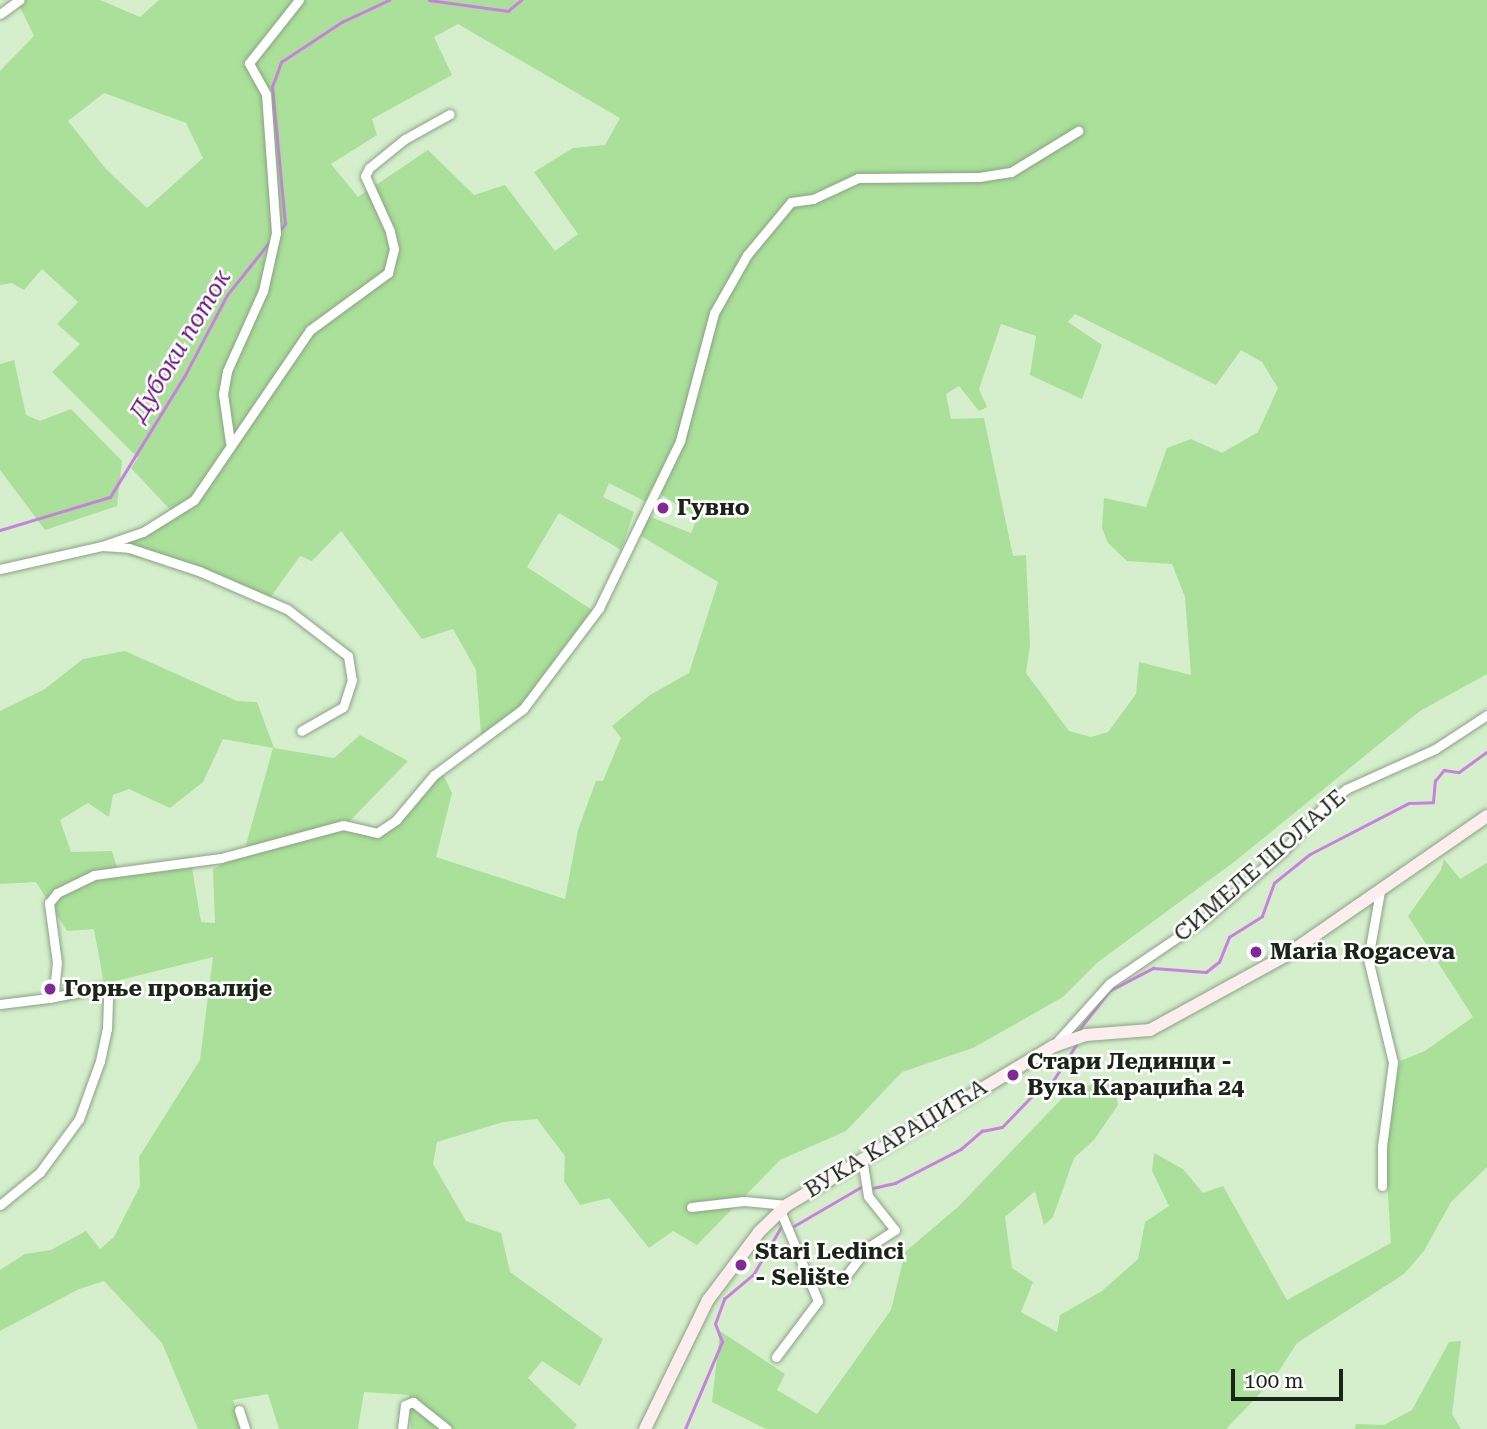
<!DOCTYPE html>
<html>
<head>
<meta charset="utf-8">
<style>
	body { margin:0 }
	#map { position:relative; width:1487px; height:1429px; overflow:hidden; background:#d5efcd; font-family:"Roboto Serif",serif }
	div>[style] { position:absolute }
	.green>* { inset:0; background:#aae099 }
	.stream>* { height:2.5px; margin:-1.25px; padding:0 1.25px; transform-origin:1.25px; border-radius:1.25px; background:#c981de }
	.roads { filter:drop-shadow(0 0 2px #8aa383) drop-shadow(0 0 2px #8aa383) }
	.street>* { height:9px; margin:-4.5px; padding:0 4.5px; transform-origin:4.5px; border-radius:4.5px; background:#fff }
	.secondary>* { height:12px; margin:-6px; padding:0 6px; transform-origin:6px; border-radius:6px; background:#fceeee }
	.dots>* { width:19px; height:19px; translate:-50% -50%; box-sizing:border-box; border:4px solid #fff; border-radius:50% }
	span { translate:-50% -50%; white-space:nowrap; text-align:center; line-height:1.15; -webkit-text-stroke:5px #fff; paint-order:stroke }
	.poi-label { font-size:23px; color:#1a2417; font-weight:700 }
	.left { translate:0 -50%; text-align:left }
	.street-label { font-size:23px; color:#1a2417 }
	.water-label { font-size:24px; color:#6e1184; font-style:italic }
	.scale { position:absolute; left:1231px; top:1369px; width:112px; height:32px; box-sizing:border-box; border:4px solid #1a2417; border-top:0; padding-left:9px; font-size:21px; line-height:24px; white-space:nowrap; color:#1a2417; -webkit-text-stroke:5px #fff; paint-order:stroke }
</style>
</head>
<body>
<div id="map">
	<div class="green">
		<i style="clip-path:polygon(evenodd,24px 0,100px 0,140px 17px,159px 0,1487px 0,1487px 674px,1420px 711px,1234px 862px,1098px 962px,1063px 997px,973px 1048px,902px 1072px,846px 1131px,780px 1160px,697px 1245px,673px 1231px,649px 1248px,609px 1198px,580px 1205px,564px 1181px,565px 1156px,537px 1119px,503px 1122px,437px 1142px,433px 1164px,466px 1221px,501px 1233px,510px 1272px,603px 1339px,580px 1386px,542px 1361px,528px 1378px,577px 1425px,574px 1429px,411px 1429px,409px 1395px,364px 1392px,358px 1429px,279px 1429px,268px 1394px,233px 1400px,244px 1429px,198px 1429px,162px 1343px,104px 1281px,79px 1289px,0 1331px,0 1270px,25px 1254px,51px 1250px,86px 1231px,100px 1249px,114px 1237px,140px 1186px,139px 1157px,200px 1060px,213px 957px,104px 984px,94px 929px,67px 931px,36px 882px,0 884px,0 711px,45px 689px,83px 659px,125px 651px,237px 701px,257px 702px,274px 748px,334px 758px,360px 735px,408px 761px,346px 825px,371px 838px,387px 833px,442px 772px,452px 793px,436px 857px,565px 899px,578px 830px,596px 781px,603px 781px,621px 738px,612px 726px,650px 695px,689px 673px,718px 582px,641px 536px,648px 516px,691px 533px,697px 518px,651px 488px,646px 502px,609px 483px,603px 497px,634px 512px,621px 550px,559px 513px,527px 567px,595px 612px,526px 711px,482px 747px,476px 670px,453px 629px,422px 639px,341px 531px,312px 561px,300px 556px,267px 602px,172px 563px,129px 556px,130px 543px,177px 517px,131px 468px,138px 458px,52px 372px,80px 344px,57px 324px,78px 302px,42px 269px,24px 290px,12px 283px,0 285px,0 71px,34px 36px,18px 3px,24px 0,458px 24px,620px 118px,605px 145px,573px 148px,534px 172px,578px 234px,555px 251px,505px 185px,474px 195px,428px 150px,358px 197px,331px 164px,377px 135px,372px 119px,452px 75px,434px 37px,458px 24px,24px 0,104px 93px,186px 123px,203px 158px,147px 208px,106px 169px,68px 121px,104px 93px,24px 0,1075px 314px,1216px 385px,1241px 350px,1262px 362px,1278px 388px,1258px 432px,1222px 453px,1191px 439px,1167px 448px,1146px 507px,1104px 498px,1102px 528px,1108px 543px,1127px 561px,1172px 564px,1185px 597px,1191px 675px,1139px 662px,1136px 694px,1108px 732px,1091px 737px,1069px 731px,1026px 673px,1030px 645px,1026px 555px,1013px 556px,984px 418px,951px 419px,946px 394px,959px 386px,979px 411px,987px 407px,979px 389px,1001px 324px,1036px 336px,1030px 375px,1082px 399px,1102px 345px,1068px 322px,1075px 314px,24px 0,223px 739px,273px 748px,244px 852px,213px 869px,215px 923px,201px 922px,192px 868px,119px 874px,112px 851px,71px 852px,60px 820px,88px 803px,109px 817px,113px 795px,129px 789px,170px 808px,203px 782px,223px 739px)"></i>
		<i style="clip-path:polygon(14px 360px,26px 415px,40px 421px,71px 409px,122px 461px,117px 506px,45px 530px,0 470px,0 364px)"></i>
		<i style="clip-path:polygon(1444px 859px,1460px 879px,1487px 863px,1487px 1167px,1451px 1202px,1424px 1251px,1404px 1274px,1297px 1343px,1273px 1380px,1226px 1429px,766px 1429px,712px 1402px,720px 1331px,785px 1374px,777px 1390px,817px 1414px,891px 1310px,905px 1252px,959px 1206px,1071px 1089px,1114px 1080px,1118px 1105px,1094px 1140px,1074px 1158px,1053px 1217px,1044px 1225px,1035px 1191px,1005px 1217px,1012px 1268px,1033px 1282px,1021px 1312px,1057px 1332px,1060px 1315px,1102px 1291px,1138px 1259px,1145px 1222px,1169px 1206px,1152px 1171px,1154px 1153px,1183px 1169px,1203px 1193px,1223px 1186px,1287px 1300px,1391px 1243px,1385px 1147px,1400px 1061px,1425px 1051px,1473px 1017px,1408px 916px,1441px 870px)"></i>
		<i style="clip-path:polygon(1461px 1341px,1452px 1414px,1461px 1429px,1355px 1429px,1356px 1424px,1384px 1425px,1412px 1410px,1449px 1342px)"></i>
	</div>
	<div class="stream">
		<i style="left:429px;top:0;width:80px;rotate:7.9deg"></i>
		<i style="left:508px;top:11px;width:17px;rotate:-40deg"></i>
		<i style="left:280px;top:230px;width:8px;rotate:-50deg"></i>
		<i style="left:285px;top:224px;width:138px;rotate:-95.4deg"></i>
		<i style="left:272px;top:87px;width:27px;rotate:-70deg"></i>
		<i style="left:281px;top:62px;width:73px;rotate:-33.3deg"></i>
		<i style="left:342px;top:22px;width:52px;rotate:-25.1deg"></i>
		<i style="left:0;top:530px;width:115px;rotate:-16.7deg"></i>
		<i style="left:110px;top:497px;width:143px;rotate:-58.4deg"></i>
		<i style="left:185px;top:375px;width:90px;rotate:-62.3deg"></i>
		<i style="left:227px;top:295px;width:70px;rotate:-51.3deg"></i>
		<i style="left:1078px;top:1031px;width:51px;rotate:-52.2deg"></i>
		<i style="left:1109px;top:991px;width:50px;rotate:-27.6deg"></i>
		<i style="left:1153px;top:968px;width:53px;rotate:4.3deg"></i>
		<i style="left:1206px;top:972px;width:16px;rotate:-38deg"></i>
		<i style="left:1219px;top:962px;width:27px;rotate:-68deg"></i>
		<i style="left:1229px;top:937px;width:39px;rotate:-32deg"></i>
		<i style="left:1262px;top:916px;width:35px;rotate:-70deg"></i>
		<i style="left:1274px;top:883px;width:46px;rotate:-38.9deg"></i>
		<i style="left:1310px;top:854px;width:111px;rotate:-27.3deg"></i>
		<i style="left:1409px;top:803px;width:24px;rotate:-2deg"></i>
		<i style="left:1433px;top:802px;width:21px;rotate:-85deg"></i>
		<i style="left:1435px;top:781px;width:14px;rotate:-51deg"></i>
		<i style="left:1444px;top:770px;width:15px;rotate:8deg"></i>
		<i style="left:1459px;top:772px;width:34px;rotate:-36deg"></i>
		<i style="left:873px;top:1188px;width:23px;rotate:-13deg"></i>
		<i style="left:895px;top:1183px;width:74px;rotate:-27.3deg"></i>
		<i style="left:961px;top:1149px;width:28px;rotate:-41deg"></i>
		<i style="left:982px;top:1131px;width:20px;rotate:-11deg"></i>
		<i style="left:1002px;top:1127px;width:45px;rotate:-45.9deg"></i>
		<i style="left:1033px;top:1095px;width:18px;rotate:-27deg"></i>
		<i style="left:1049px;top:1087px;width:50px;rotate:-57.3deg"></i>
		<i style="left:794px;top:1226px;width:78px;rotate:-30.2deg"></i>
		<i style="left:685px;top:1429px;width:95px;rotate:-67deg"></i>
		<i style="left:722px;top:1342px;width:19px;rotate:-111deg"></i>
		<i style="left:715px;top:1324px;width:27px;rotate:-70deg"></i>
		<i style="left:724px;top:1299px;width:38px;rotate:-40deg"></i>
		<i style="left:753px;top:1275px;width:56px;rotate:-59.7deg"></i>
	</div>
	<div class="roads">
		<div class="street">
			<i style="left:0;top:14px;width:24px;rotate:-36deg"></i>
			<i style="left:230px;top:442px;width:49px;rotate:-98.3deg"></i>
			<i style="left:223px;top:394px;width:23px;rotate:-80deg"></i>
			<i style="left:227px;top:371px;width:88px;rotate:-65.8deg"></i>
			<i style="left:263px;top:291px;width:59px;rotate:-77.4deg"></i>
			<i style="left:276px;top:233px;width:139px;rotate:-94.1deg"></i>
			<i style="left:266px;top:94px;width:35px;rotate:-119deg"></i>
			<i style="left:249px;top:63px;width:80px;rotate:-51.6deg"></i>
			<i style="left:102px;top:546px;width:43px;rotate:-18.9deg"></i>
			<i style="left:143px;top:532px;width:60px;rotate:-32.1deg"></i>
			<i style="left:194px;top:500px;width:206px;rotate:-55.7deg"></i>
			<i style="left:310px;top:330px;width:97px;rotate:-36.2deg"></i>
			<i style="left:388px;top:273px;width:25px;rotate:-76deg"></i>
			<i style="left:394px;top:249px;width:18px;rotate:-103deg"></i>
			<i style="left:390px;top:231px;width:60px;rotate:-114.4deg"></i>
			<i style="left:365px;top:176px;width:9px;rotate:-63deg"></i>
			<i style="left:369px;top:168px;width:46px;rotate:-38.9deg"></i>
			<i style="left:405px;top:139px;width:51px;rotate:-29.1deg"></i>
			<i style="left:0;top:569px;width:105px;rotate:-12.7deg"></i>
			<i style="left:102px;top:546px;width:27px;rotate:4deg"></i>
			<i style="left:129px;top:548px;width:74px;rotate:18.2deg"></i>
			<i style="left:199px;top:571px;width:96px;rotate:23.4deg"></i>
			<i style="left:287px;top:609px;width:77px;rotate:37.6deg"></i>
			<i style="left:348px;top:656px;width:24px;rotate:81deg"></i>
			<i style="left:352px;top:680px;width:28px;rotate:108deg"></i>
			<i style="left:343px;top:707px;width:48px;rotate:150.3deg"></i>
			<i style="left:1380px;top:891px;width:69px;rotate:100deg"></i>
			<i style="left:1368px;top:959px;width:106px;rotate:76.4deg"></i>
			<i style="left:1393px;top:1062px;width:86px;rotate:97.4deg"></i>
			<i style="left:1382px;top:1147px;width:39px;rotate:90deg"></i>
			<i style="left:0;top:1004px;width:49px;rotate:-7deg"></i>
			<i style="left:49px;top:998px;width:9px;rotate:-54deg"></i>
			<i style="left:54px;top:991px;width:28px;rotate:-84deg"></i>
			<i style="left:57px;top:963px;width:61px;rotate:-97.6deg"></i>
			<i style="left:49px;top:903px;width:13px;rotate:-51deg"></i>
			<i style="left:57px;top:893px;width:41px;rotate:-25.9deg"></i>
			<i style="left:94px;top:875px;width:128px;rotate:-7.6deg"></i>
			<i style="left:221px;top:858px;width:126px;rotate:-15.1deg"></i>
			<i style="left:343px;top:825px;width:35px;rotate:13deg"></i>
			<i style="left:377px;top:833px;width:23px;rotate:-34deg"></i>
			<i style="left:396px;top:820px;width:59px;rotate:-49.8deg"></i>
			<i style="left:434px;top:775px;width:111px;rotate:-36.6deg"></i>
			<i style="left:523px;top:709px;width:126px;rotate:-53deg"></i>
			<i style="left:599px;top:608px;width:186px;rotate:-64.1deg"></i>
			<i style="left:680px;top:441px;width:132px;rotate:-75.1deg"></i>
			<i style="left:714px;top:313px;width:67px;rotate:-60.4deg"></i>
			<i style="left:747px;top:255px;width:69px;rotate:-50.3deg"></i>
			<i style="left:791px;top:202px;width:22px;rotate:-8deg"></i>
			<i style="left:813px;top:199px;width:50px;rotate:-25deg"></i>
			<i style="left:858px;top:178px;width:121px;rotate:-0.5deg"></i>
			<i style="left:979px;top:177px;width:32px;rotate:-9deg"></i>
			<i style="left:1011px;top:172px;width:79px;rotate:-31.5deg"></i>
			<i style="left:1055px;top:1044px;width:82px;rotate:-48deg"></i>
			<i style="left:1110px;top:983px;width:117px;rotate:-34.2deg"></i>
			<i style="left:1207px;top:917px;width:101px;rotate:-41deg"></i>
			<i style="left:1283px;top:851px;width:62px;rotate:-47.6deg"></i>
			<i style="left:1325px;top:805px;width:26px;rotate:-37deg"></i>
			<i style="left:1346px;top:789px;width:98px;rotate:-24.2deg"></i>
			<i style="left:1435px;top:749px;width:62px;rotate:-33.2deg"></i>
			<i style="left:0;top:1205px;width:52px;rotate:-39.5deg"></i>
			<i style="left:40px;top:1172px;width:66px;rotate:-53.7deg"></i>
			<i style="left:79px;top:1119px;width:62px;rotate:-70.1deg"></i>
			<i style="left:100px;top:1061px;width:33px;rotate:-78deg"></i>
			<i style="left:107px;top:1029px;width:37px;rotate:-88deg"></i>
			<i style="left:108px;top:992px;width:9px;rotate:-153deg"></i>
			<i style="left:100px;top:988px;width:52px;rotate:168.9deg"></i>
			<i style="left:691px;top:1207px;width:53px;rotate:-6.5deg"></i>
			<i style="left:744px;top:1201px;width:43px;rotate:5.3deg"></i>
			<i style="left:842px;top:1281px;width:41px;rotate:-52.9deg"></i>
			<i style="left:867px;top:1248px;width:33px;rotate:-33deg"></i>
			<i style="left:895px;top:1230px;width:43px;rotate:-128.5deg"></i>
			<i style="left:868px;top:1196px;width:39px;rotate:-99deg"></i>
			<i style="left:776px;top:1357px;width:70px;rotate:-53.1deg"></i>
			<i style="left:818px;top:1301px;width:99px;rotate:-112.7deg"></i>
			<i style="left:239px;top:1410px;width:20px;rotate:72deg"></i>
			<i style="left:402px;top:1429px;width:24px;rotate:-83deg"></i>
			<i style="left:405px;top:1405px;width:9px;rotate:-21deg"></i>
			<i style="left:413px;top:1402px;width:43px;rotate:38.5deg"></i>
		</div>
		<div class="secondary">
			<i style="left:645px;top:1429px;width:144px;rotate:-64deg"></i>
			<i style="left:708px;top:1300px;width:85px;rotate:-53.1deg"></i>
			<i style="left:759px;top:1232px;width:39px;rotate:-44deg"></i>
			<i style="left:787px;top:1205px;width:311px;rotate:-30.8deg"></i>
			<i style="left:1054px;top:1046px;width:34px;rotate:-19deg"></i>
			<i style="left:1086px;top:1035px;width:64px;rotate:-4.5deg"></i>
			<i style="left:1150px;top:1030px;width:154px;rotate:-28.7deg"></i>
			<i style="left:1285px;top:956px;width:246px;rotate:-34.7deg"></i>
		</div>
	</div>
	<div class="dots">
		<i style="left:663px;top:508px;background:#802997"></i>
		<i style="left:1256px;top:952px;background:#802997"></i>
		<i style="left:50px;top:989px;background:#802997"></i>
		<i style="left:1013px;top:1075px;background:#802997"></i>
		<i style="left:741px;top:1265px;background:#802997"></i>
	</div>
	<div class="poi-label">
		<span class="left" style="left:677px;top:508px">Гувно</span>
		<span class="left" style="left:1270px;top:952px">Maria Rogaceva</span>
		<span class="left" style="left:64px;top:989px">Горње провалије</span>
		<span class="left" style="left:1027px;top:1075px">Стари Лединци -<br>Вука Караџића 24</span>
		<span class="left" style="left:755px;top:1265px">Stari Ledinci<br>- Selište</span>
	</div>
	<div class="street-label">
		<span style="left:1260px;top:866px;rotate:-41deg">СИМЕЛЕ ШОЛАЈЕ</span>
		<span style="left:896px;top:1139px;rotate:-31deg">ВУКА КАРАЏИЋА</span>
	</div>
	<div class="water-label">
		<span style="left:181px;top:346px;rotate:-59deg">Дубоки поток</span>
	</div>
	<div class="scale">100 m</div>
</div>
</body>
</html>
